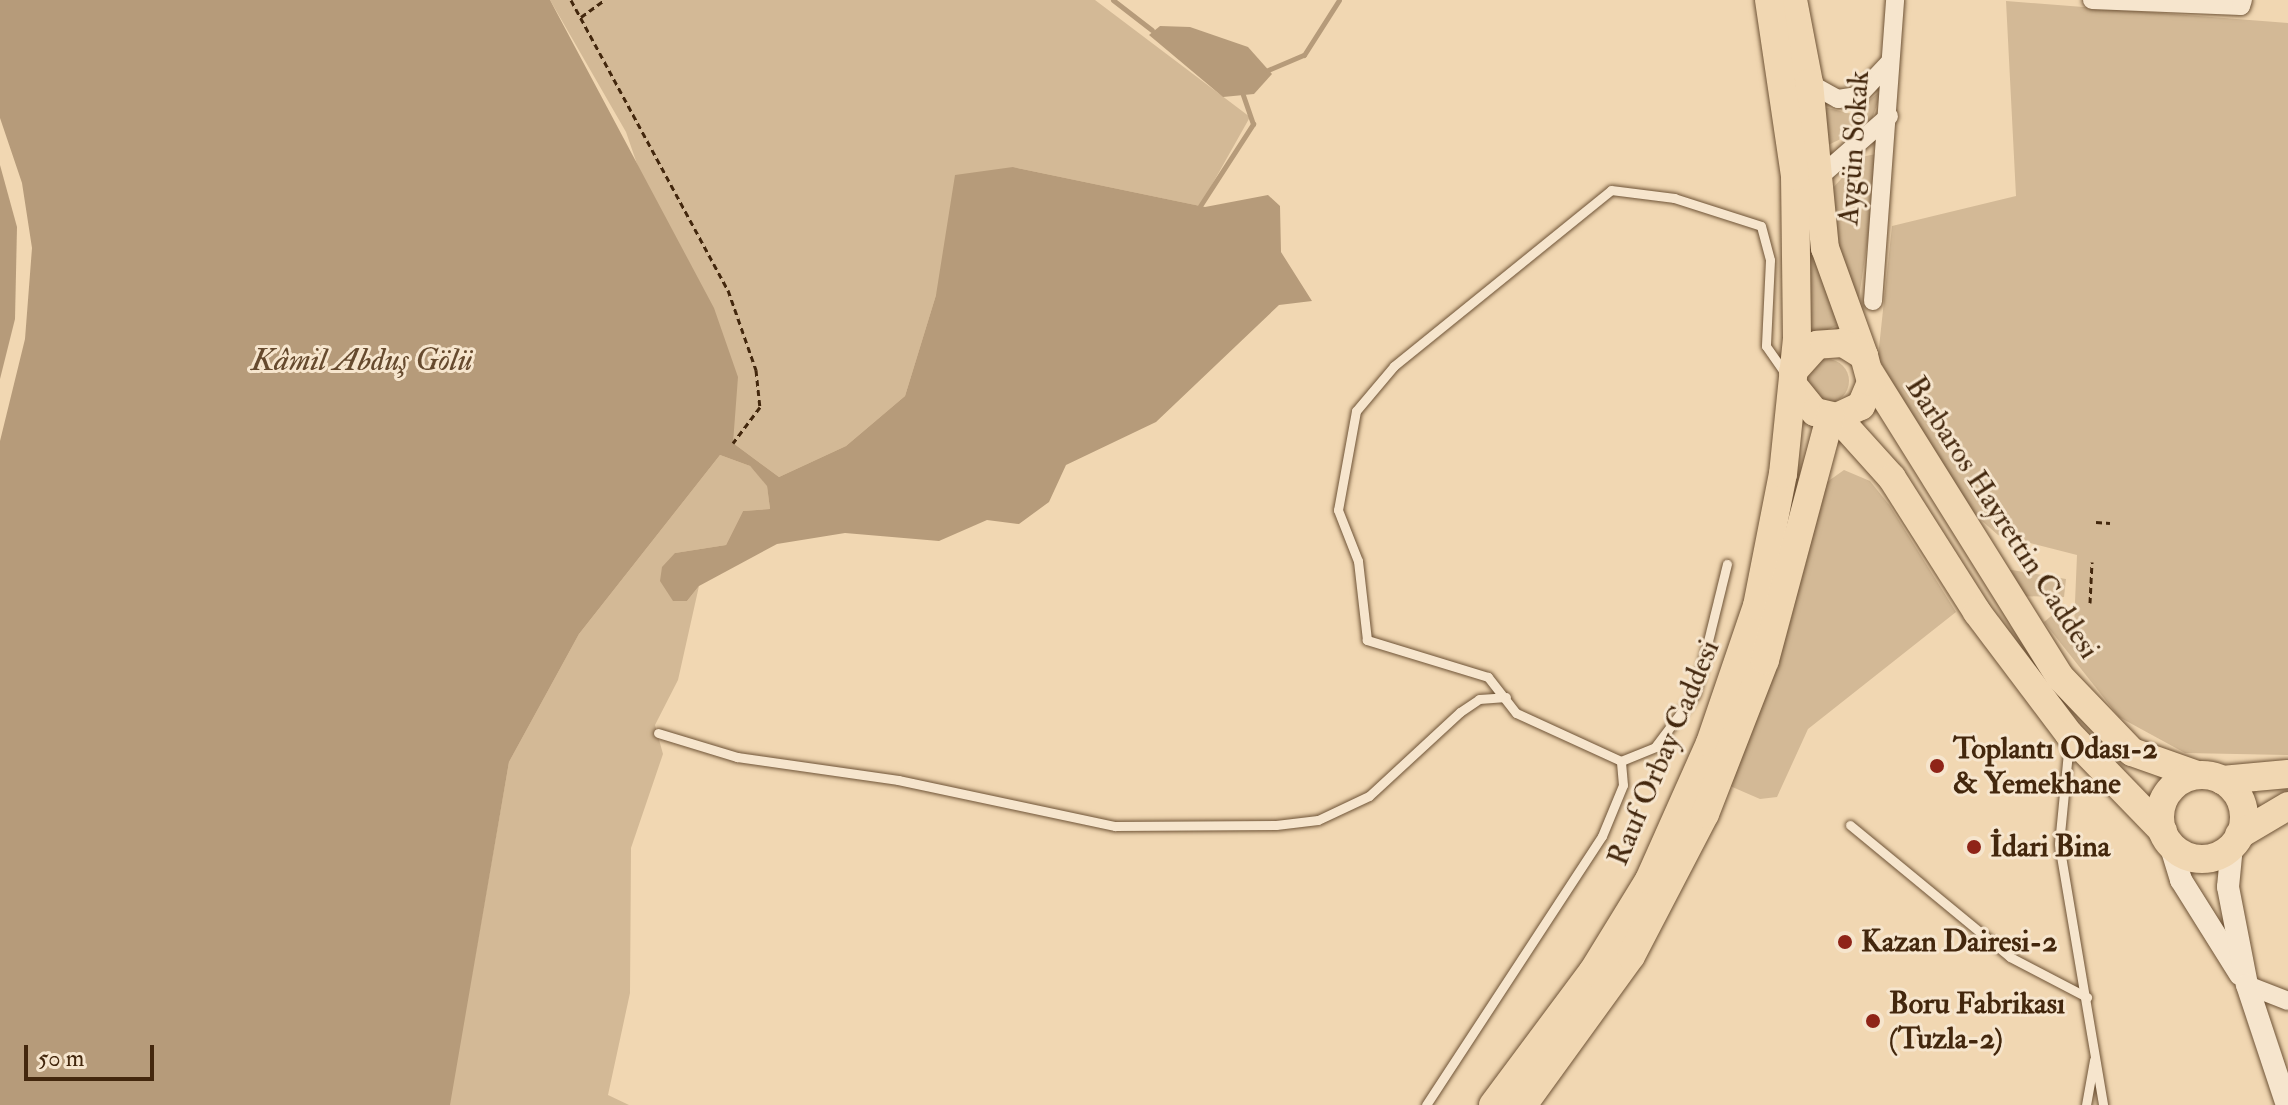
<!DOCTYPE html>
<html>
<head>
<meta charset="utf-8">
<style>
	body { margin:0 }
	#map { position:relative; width:2288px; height:1105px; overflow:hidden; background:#f1d7b2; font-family:"IM FELL Double Pica",serif }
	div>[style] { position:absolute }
	.green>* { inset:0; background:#d3b996 }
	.round { border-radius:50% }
	.water>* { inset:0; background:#b69b7a }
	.stream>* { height:5px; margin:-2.5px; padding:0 2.5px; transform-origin:2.5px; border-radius:2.5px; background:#b69b7a }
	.path>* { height:3px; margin-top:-1.5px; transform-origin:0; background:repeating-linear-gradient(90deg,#43270d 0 6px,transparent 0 10px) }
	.roads { filter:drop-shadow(0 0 2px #6e5336) drop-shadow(0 0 2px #6e5336) }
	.service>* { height:9px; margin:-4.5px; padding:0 4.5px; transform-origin:4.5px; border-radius:4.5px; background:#f6e5cd }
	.minor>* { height:18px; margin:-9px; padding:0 9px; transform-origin:9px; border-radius:9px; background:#f6e5cd }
	.tertiary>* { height:22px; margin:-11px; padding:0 11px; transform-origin:11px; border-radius:11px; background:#f6e5cd }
	.primary>* { height:28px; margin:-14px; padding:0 14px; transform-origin:14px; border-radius:14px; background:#f1d7b2 }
	.primary>.ring { margin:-14px; padding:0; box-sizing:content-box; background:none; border:28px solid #f1d7b2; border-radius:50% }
	.dots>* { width:22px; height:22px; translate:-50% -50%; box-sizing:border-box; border:4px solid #f6e5cd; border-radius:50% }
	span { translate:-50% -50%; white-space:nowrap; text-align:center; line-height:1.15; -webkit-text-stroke:6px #f6e5cd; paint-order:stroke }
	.street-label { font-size:30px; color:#43270d }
	.poi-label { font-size:30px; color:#43270d; font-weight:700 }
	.left { translate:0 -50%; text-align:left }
	.water-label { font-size:32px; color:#664a2e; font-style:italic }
	.scale { position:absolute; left:24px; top:1045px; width:130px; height:36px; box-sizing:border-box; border:4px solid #43270d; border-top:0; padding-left:10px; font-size:24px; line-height:28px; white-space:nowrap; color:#43270d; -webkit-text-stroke:6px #f6e5cd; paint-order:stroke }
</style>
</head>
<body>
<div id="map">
	<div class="green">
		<i style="clip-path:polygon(550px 0,1095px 0,1250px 117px,1200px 206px,1013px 167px,936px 295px,905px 396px,846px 446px,779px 477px,733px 443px,626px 132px)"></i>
		<i style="clip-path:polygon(1783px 0,1816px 259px,1838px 325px,1807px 339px)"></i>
		<i style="clip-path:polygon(2006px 1px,2288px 23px,2288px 755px,2185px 753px,2119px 717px,2044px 622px,2056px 612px,2074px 626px,2077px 555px,1998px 535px,1955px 497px,1878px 357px,1892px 226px,2016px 196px)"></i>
		<i style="clip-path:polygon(1882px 90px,1870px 125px,1826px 146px,1824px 107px,1852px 114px)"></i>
		<i style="clip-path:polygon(1876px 154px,1868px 238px,1856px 317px,1839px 269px,1831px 190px,1861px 157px)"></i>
		<i class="round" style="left:1805px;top:359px;width:44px;height:44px"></i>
		<i style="clip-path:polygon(720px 455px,750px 466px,767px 485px,770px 509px,743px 511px,726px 545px,675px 553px,687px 601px,699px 586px,678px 680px,655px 725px,663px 754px,631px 848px,630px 993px,608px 1095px,629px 1105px,449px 1105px,509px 762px,579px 634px)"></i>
		<i style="clip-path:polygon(1844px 470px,1870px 481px,1890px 506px,1956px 612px,1808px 729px,1777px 797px,1760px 799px,1730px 786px,1791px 618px,1820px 487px)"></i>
		<i style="clip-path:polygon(2006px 569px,2066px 579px,2064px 597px,2014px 596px)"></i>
	</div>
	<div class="water">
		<i style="clip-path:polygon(0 0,550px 0,714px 308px,738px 377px,733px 443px,779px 477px,846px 446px,905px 396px,936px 295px,955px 175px,1013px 167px,1205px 207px,1268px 195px,1280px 206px,1281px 252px,1312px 301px,1279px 305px,1156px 422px,1066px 465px,1049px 502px,1019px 524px,987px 520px,939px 541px,845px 533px,777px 544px,699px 586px,687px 601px,673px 601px,660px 581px,662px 567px,675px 553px,726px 545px,743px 511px,770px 509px,767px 486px,750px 466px,720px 455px,579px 634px,509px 762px,450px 1105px,0 1105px,0 441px,25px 339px,32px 248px,22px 183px,0 118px)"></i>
		<i style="clip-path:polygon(1160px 26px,1190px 27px,1248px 47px,1272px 74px,1254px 94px,1223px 97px,1149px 35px)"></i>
		<i style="clip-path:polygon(0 165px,17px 227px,15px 319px,0 379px)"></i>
	</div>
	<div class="stream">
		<i style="left:1113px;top:0;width:49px;rotate:37.6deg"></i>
		<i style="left:1268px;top:70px;width:39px;rotate:-23deg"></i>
		<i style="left:1304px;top:55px;width:65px;rotate:-57.5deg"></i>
		<i style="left:1200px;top:206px;width:98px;rotate:-57.1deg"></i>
		<i style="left:1253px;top:124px;width:31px;rotate:-109deg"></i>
	</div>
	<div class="path">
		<i style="left:571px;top:0;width:330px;rotate:61.6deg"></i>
		<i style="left:728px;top:290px;width:85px;rotate:70.7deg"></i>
		<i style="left:756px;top:370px;width:37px;rotate:84deg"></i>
		<i style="left:760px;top:407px;width:45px;rotate:126.9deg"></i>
		<i style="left:581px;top:17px;width:29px;rotate:-36deg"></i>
		<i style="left:2096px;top:522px;width:14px;rotate:4deg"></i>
		<i style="left:2090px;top:603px;width:41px;rotate:-87.2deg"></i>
	</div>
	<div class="roads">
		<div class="service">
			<i style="left:658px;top:733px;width:83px;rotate:16.9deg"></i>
			<i style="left:737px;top:757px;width:163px;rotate:8.1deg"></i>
			<i style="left:898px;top:780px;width:222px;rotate:12deg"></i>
			<i style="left:1115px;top:826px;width:161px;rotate:-0.4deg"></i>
			<i style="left:1276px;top:825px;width:42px;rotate:-6.8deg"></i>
			<i style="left:1318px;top:820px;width:56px;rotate:-25.2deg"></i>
			<i style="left:1369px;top:796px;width:124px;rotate:-42.7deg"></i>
			<i style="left:1460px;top:712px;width:23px;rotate:-34deg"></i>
			<i style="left:1479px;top:699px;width:27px;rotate:-4deg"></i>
			<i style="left:2069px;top:742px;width:102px;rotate:95.6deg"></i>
			<i style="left:2059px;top:844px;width:265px;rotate:80.4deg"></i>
			<i style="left:1621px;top:761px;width:37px;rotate:-22deg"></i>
			<i style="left:1655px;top:747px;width:66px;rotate:-53deg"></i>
			<i style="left:1695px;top:694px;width:134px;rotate:-76.2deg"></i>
			<i style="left:1850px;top:825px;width:207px;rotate:39.5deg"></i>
			<i style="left:2010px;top:957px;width:87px;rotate:27.5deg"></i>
			<i style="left:1426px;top:1105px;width:321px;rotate:-56.8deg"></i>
			<i style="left:1602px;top:836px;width:55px;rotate:-67.6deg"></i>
			<i style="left:1623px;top:785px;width:24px;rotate:-95deg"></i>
			<i style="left:1621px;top:761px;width:115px;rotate:-155.4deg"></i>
			<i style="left:1516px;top:713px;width:46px;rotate:-127.9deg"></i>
			<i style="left:1488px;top:677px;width:127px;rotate:-163deg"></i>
			<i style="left:1367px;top:640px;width:80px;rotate:-96.5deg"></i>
			<i style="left:1358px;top:561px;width:55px;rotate:-111.4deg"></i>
			<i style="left:1338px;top:510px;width:101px;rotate:-79.7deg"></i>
			<i style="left:1356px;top:411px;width:59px;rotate:-49.8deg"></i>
			<i style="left:1394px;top:366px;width:279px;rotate:-39deg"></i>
			<i style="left:1611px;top:190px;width:64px;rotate:7.2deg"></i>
			<i style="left:1674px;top:198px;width:91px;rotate:17.8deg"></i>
			<i style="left:1761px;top:226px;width:35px;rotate:75deg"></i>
			<i style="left:1770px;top:260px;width:86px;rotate:92.7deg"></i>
			<i style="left:1766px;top:346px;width:37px;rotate:55deg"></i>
			<i style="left:2086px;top:1105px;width:46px;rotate:-79.9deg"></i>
		</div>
		<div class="minor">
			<i style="left:2092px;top:0;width:149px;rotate:2.3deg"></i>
			<i style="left:2241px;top:6px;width:6px;rotate:-72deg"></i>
			<i style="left:1809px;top:83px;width:33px;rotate:29deg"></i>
			<i style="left:1838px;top:99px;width:20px;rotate:-9deg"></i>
			<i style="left:1858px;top:96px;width:44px;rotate:-46.8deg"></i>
			<i style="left:1816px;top:180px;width:97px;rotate:-41.2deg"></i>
			<i style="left:1873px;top:301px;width:302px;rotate:-85.8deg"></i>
			<i style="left:2247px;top:985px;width:44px;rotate:21.3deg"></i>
		</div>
		<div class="tertiary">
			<i style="left:2170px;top:844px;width:38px;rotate:73deg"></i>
			<i style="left:2181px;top:880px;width:111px;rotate:57.9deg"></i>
			<i style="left:2232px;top:846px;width:41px;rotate:95.6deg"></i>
			<i style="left:2228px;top:887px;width:100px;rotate:79deg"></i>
			<i style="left:2247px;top:985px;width:126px;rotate:71.6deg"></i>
		</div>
		<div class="primary">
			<i style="left:1793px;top:0;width:85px;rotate:79.1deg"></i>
			<i style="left:1809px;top:83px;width:166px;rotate:84.5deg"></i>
			<i style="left:1825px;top:248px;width:115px;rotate:70.1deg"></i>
			<i style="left:1870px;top:373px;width:358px;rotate:58deg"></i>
			<i style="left:2060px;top:677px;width:104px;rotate:46.2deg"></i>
			<i style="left:2132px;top:752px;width:69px;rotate:19.5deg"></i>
			<i style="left:1793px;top:385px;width:35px;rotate:51deg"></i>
			<i style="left:1815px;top:412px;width:23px;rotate:13deg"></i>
			<i style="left:1837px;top:417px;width:26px;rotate:-25deg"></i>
			<i style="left:1861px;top:406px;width:26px;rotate:-67deg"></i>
			<i style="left:1871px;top:382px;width:27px;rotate:-105deg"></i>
			<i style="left:1864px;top:356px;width:25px;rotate:-148deg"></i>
			<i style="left:1843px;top:343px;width:26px;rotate:176deg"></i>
			<i style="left:1817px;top:345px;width:36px;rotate:132deg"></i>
			<i style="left:1837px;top:417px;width:82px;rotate:48deg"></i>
			<i style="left:1892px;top:478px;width:159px;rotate:57.6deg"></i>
			<i style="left:1977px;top:612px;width:153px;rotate:53deg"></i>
			<i style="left:2069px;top:734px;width:135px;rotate:45.9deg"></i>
			<i class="ring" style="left:2160px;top:775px;width:56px;height:56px"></i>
			<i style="left:2222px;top:780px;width:66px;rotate:-5.2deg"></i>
			<i style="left:2239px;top:835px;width:57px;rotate:-30.6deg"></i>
			<i style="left:1493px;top:1105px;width:167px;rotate:-53.3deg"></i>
			<i style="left:1593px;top:971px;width:107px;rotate:-58.4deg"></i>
			<i style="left:1649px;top:880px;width:150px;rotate:-66deg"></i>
			<i style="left:1710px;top:743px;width:145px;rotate:-71.1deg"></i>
			<i style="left:1757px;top:606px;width:135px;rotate:-78.9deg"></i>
			<i style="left:1783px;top:474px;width:137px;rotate:-84.1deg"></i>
			<i style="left:1797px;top:338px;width:162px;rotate:-90.7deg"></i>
			<i style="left:1795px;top:176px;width:178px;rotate:-98.4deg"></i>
			<i style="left:1523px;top:1105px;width:184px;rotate:-54.1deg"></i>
			<i style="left:1631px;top:956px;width:160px;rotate:-62.5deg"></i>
			<i style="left:1705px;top:814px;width:165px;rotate:-68.7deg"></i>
			<i style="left:1765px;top:660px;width:252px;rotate:-75deg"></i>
		</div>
	</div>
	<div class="dots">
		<i style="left:1937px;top:766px;background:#8f2418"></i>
		<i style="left:1974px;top:847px;background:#8f2418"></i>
		<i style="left:1845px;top:942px;background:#8f2418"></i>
		<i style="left:1873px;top:1021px;background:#8f2418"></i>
	</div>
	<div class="street-label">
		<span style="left:1854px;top:148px;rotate:-86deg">Aygün Sokak</span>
		<span style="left:2002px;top:518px;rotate:57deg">Barbaros Hayrettin Caddesi</span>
		<span style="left:1664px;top:753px;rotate:-67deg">Rauf Orbay Caddesi</span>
	</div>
	<div class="poi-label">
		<span class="left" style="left:1953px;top:766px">Toplantı Odası-2<br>&amp; Yemekhane</span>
		<span class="left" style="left:1990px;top:847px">İdari Bina</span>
		<span class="left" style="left:1861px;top:942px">Kazan Dairesi-2</span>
		<span class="left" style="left:1889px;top:1021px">Boru Fabrikası<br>(Tuzla-2)</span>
	</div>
	<div class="water-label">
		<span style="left:362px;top:360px">Kâmil Abduş Gölü</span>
	</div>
	<div class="scale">50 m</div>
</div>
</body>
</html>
